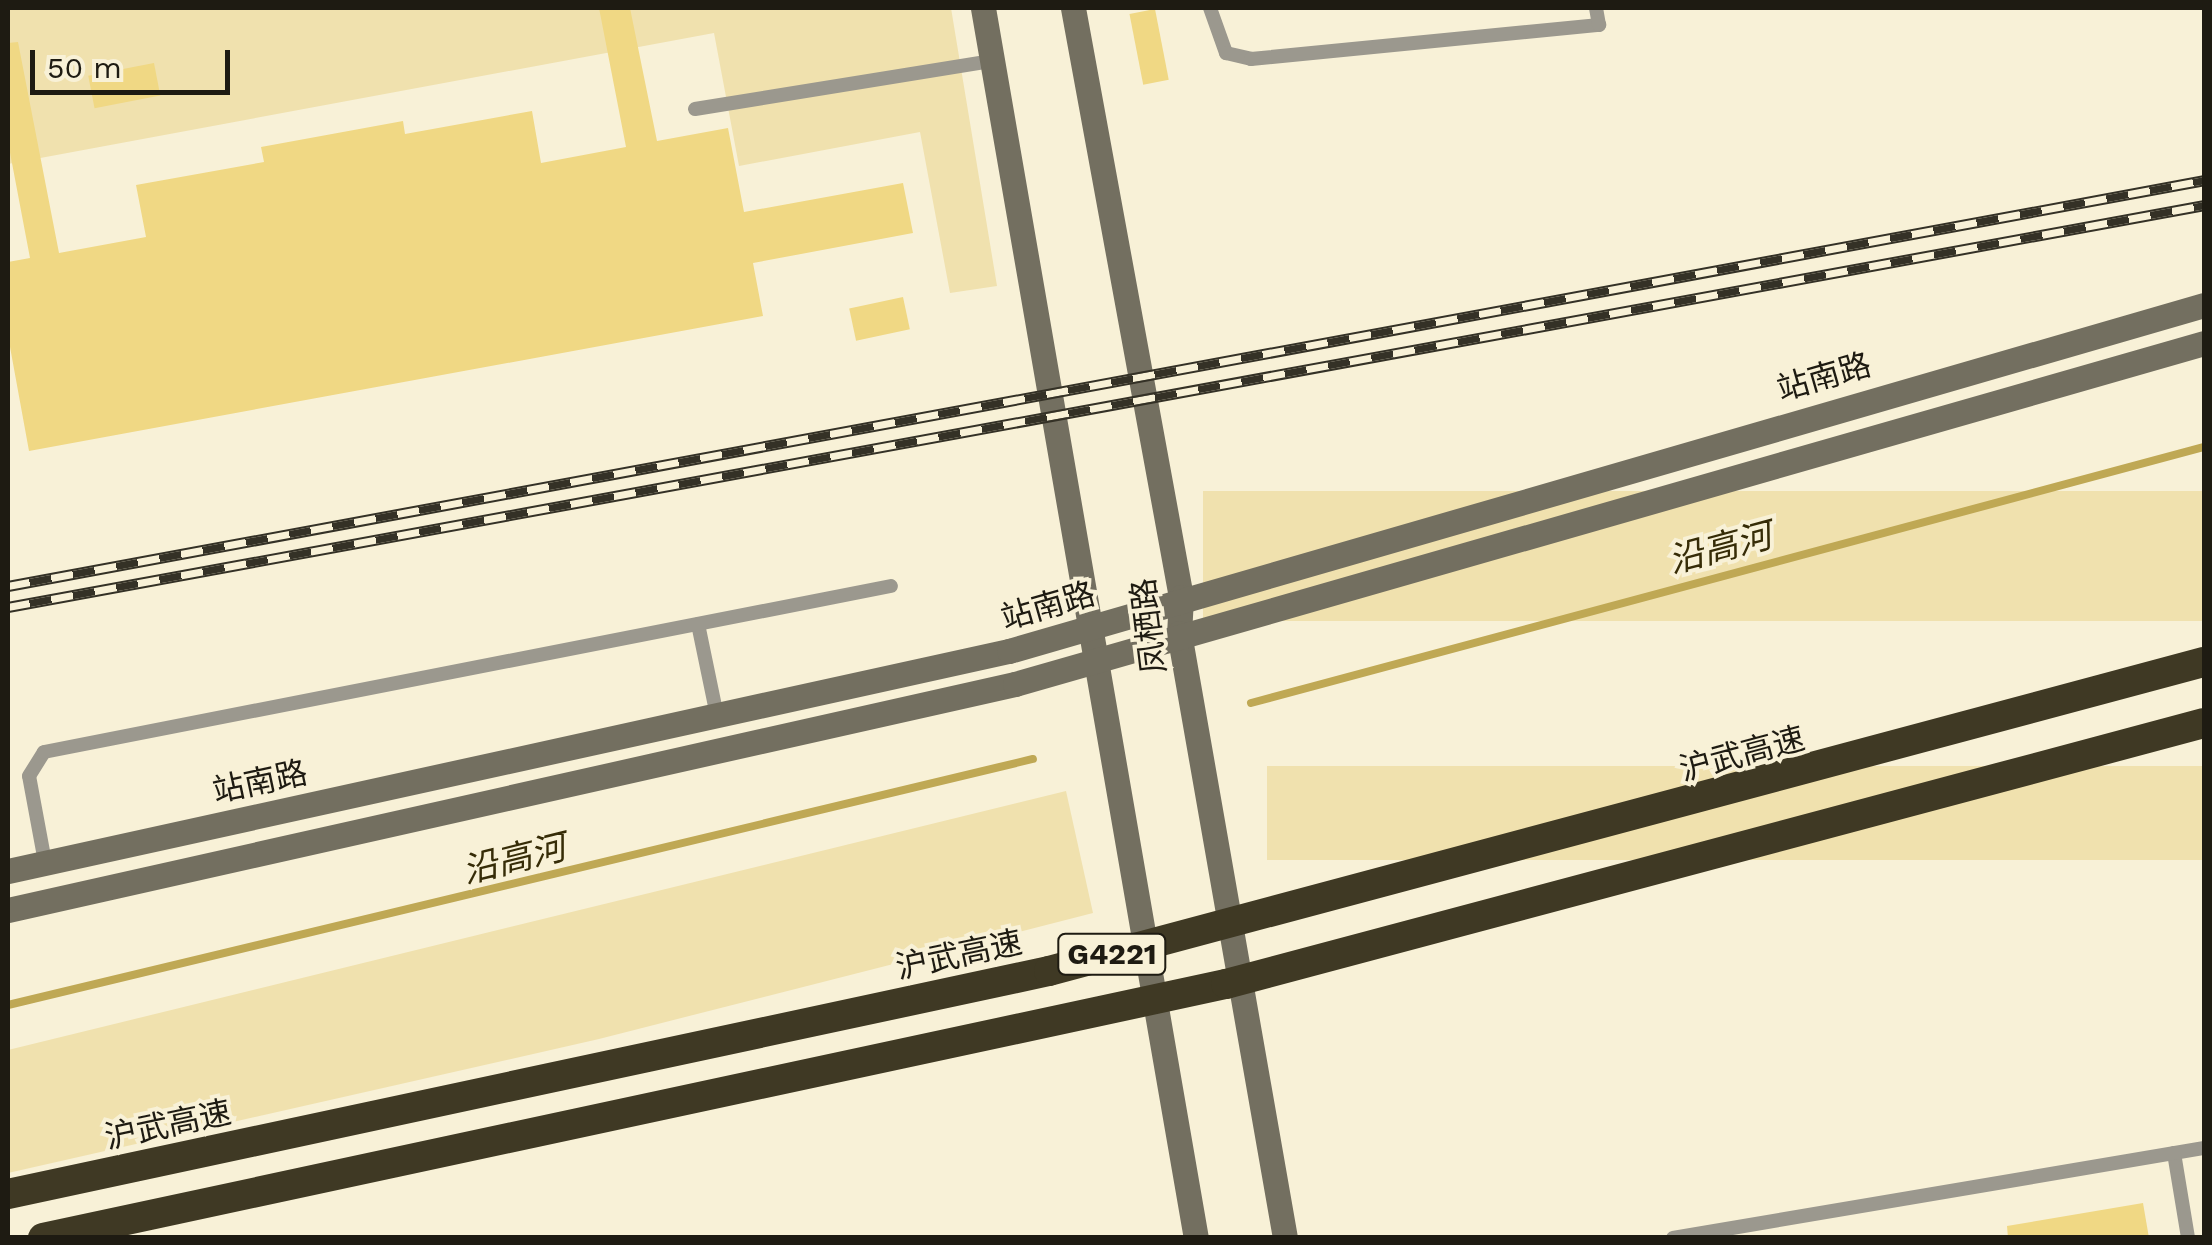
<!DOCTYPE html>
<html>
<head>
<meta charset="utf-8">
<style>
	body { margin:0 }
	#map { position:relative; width:2212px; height:1245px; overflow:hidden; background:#f8f1d7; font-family:"Work Sans","Noto Sans SC",sans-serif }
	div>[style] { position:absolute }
	.green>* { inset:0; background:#f0e1ae; transform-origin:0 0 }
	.stream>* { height:8px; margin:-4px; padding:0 4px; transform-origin:4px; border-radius:4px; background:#bfa854 }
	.building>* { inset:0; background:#f0d884; transform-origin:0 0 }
	.lane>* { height:14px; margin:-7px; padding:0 7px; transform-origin:7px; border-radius:7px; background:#9b988e }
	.secondary>* { height:25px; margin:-12.5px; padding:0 12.5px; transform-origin:12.5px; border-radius:12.5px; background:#736f60 }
	.rail>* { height:11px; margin-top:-5.5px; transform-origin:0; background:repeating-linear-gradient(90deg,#f8f1d7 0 22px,#343126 0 44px); box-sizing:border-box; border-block:2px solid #343126 }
	.highway-bridge>* { height:30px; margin:-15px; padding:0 15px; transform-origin:15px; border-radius:15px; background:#3f3924 }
	span { translate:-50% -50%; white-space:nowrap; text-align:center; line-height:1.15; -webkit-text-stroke:8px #f8f1d7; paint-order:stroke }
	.shield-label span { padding:2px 8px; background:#f8f1d7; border:2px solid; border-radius:8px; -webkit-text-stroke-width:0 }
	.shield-label { font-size:30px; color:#1e1b12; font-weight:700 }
	.street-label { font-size:32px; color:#1e1b12 }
	.water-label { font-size:35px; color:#362c07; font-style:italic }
	.frame { position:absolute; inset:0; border:10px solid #1e1b12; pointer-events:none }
	.scale { position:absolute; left:30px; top:50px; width:200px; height:45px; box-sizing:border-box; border:5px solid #1e1b12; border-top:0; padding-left:12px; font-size:30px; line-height:35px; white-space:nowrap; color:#1e1b12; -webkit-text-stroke:8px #f8f1d7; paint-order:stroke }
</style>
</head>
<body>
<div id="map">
	<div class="green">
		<i style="clip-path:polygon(8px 8px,951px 8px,997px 286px,950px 293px,920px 132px,739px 166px,714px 33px,8px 164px)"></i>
		<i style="left:2204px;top:491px;width:130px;height:1001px;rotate:90deg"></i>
		<i style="left:2204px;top:766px;width:94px;height:937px;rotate:90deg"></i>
		<i style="clip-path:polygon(1066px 791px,1093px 913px,599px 1039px,8px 1173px,8px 1050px)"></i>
	</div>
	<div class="stream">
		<i style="left:1251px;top:703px;width:987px;rotate:-15.04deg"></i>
		<i style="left:8px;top:1005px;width:1054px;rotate:-13.5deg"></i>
	</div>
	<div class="building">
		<i style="clip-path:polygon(599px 8px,630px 8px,657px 141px,728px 128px,744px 212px,903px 183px,913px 233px,753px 263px,763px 316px,29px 451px,8px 336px,8px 262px,30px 258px,8px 142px,8px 43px,18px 42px,59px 253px,146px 237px,136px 185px,264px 162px,261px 147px,403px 121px,405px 134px,532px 111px,541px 163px,626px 147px)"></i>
		<i style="left:1155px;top:9px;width:72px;height:26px;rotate:79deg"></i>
		<i style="left:154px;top:63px;width:33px;height:67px;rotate:79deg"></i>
		<i style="left:903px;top:297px;width:33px;height:55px;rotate:78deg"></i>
		<i style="clip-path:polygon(2143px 1203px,2149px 1238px,2008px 1238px,2007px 1226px)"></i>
	</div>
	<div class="lane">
		<i style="left:1210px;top:8px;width:48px;rotate:70.4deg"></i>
		<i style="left:1226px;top:53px;width:26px;rotate:13deg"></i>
		<i style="left:1251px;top:59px;width:350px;rotate:-5.6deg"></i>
		<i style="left:1599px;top:25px;width:17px;rotate:-100deg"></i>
		<i style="left:695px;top:109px;width:301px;rotate:-9.2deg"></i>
		<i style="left:698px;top:624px;width:94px;rotate:78.3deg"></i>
		<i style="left:45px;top:862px;width:87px;rotate:-100.5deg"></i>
		<i style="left:29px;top:776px;width:28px;rotate:-58deg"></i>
		<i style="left:44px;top:752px;width:863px;rotate:-11.09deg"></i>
		<i style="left:2174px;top:1153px;width:86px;rotate:80.6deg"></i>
		<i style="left:1673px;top:1238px;width:539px;rotate:-9.62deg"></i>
	</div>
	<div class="secondary">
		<i style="left:983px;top:8px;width:1248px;rotate:80.18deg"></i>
		<i style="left:1073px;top:8px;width:599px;rotate:79.61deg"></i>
		<i style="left:1181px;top:597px;width:36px;rotate:93deg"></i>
		<i style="left:1179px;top:633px;width:614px;rotate:80.06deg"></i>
		<i style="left:8px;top:871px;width:1025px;rotate:-12.4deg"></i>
		<i style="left:1009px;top:651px;width:1244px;rotate:-16.15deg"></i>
		<i style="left:8px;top:910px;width:1032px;rotate:-12.65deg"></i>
		<i style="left:1015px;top:684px;width:1237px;rotate:-16deg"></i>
	</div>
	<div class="rail">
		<i style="left:8px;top:586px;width:2233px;rotate:-10.47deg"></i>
		<i style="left:8px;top:607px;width:2232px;rotate:-10.37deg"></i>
	</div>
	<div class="highway-bridge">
		<i style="left:8px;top:1194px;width:1065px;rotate:-12.09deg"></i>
		<i style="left:1049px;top:971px;width:1196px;rotate:-14.98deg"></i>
		<i style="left:43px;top:1238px;width:1210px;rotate:-12.12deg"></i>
		<i style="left:1226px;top:984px;width:1012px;rotate:-14.94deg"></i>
	</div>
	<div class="shield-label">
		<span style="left:1112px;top:954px">G4221</span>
	</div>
	<div class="street-label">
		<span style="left:1824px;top:377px;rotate:-16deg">站南路</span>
		<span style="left:1048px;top:606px;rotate:-16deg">站南路</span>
		<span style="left:1149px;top:626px;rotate:-97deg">凤栖路</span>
		<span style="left:1742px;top:754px;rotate:-15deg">沪武高速</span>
		<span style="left:260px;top:782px;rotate:-12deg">站南路</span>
		<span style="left:959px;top:955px;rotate:-12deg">沪武高速</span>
		<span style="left:168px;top:1125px;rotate:-12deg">沪武高速</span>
	</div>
	<div class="water-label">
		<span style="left:1720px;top:548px;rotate:-15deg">沿高河</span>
		<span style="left:514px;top:859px;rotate:-14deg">沿高河</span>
	</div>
	<div class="frame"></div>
	<div class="scale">50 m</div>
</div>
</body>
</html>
